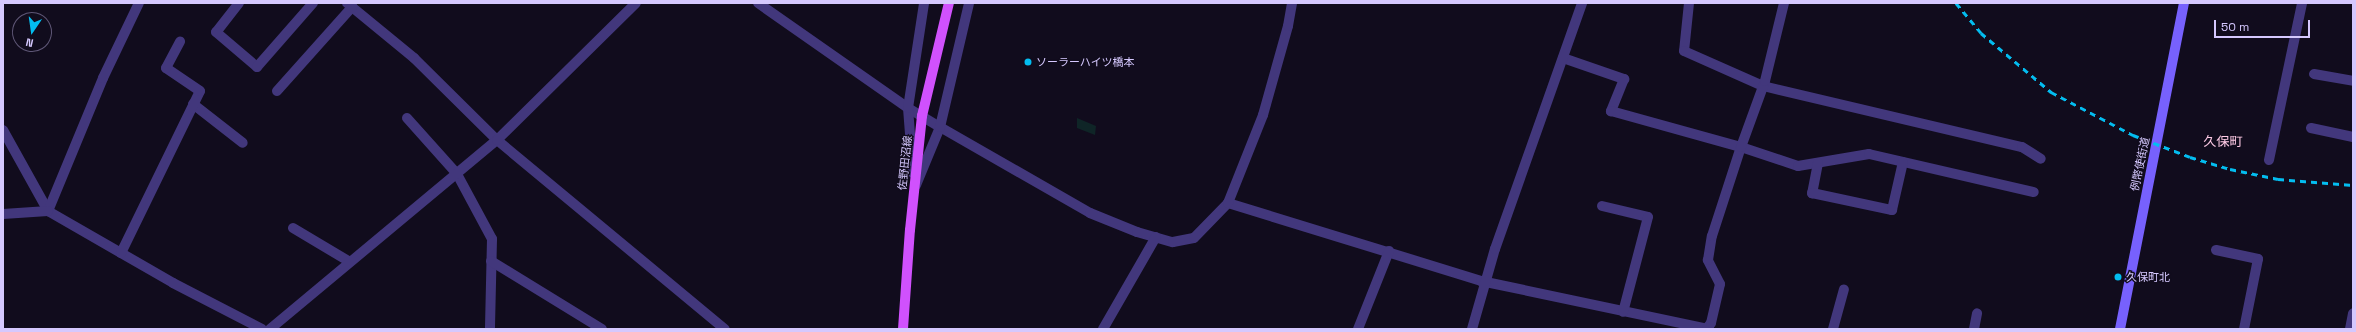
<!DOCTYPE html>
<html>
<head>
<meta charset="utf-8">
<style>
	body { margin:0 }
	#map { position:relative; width:2356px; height:332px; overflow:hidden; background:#110c1d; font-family:"Space Grotesk","Noto Sans JP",sans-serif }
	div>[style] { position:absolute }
	.green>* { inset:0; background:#0f2527 }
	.street>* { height:10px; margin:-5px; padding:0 5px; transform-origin:5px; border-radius:5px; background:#42377c }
	.secondary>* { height:10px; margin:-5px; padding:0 5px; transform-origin:5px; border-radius:5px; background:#7761fd }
	.primary>* { height:10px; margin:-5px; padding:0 5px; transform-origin:5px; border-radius:5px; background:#d051fd }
	.rail>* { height:3px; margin-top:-1.5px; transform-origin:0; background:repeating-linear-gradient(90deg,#03bdf0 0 6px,transparent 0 11px) }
	.dots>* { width:11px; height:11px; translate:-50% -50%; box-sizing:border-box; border:2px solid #110c1d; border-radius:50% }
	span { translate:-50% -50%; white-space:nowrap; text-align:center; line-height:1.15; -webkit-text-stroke:3px #110c1d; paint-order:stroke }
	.poi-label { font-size:11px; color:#d5c8fe }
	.left { translate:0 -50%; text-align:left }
	.street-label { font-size:11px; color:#d5c8fe }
	.quarter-label { font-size:13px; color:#fecae5 }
	.frame { position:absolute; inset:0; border:4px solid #d5c8fe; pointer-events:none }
	.north { position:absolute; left:12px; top:12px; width:40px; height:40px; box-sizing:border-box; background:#110c1d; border:1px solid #5f5777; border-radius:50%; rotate:193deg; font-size:11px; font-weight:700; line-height:16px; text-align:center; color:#d5c8fe }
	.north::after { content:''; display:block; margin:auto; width:14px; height:18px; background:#03bdf0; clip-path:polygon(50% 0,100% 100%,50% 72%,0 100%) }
	.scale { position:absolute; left:2214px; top:20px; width:96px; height:18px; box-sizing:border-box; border:2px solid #d5c8fe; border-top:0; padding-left:5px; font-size:12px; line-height:14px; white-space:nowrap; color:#d5c8fe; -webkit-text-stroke:3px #110c1d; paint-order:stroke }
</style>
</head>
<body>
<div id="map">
	<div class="green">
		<i style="clip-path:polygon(1077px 118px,1096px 126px,1095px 135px,1077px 128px)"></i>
	</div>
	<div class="street">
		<i style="left:239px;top:3px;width:37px;rotate:128deg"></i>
		<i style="left:216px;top:32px;width:54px;rotate:40.5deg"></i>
		<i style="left:257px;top:67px;width:85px;rotate:-48.8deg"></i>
		<i style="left:347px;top:3px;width:87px;rotate:39.4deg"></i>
		<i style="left:414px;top:58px;width:117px;rotate:44.7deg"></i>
		<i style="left:497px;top:140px;width:296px;rotate:39.7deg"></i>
		<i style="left:758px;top:3px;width:183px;rotate:35deg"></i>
		<i style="left:908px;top:108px;width:37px;rotate:31deg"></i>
		<i style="left:940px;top:127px;width:173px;rotate:29.8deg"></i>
		<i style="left:1090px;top:213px;width:51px;rotate:22deg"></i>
		<i style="left:1137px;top:232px;width:37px;rotate:16deg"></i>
		<i style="left:1173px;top:242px;width:21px;rotate:-11deg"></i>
		<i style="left:1194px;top:238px;width:49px;rotate:-45.8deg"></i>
		<i style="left:1228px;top:203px;width:265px;rotate:17.1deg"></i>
		<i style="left:1481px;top:281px;width:233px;rotate:11.9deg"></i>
		<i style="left:1689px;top:3px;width:48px;rotate:95.9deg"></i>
		<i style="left:1684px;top:51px;width:86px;rotate:23.9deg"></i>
		<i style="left:1763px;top:86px;width:266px;rotate:13.3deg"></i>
		<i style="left:2022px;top:147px;width:22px;rotate:32deg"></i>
		<i style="left:1563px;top:58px;width:65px;rotate:19deg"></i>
		<i style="left:1624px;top:79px;width:35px;rotate:112deg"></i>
		<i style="left:1611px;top:111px;width:135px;rotate:15.5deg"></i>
		<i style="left:1741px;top:147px;width:60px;rotate:18.4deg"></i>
		<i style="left:1798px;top:166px;width:72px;rotate:-9.6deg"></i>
		<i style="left:1869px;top:154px;width:169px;rotate:13deg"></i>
		<i style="left:2314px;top:74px;width:40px;rotate:10deg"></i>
		<i style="left:277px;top:91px;width:113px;rotate:-48.2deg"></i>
		<i style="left:193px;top:104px;width:63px;rotate:38deg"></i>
		<i style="left:407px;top:118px;width:75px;rotate:48.2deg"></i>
		<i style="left:457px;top:174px;width:74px;rotate:61.7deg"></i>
		<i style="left:492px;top:239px;width:90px;rotate:91.3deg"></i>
		<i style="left:2311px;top:128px;width:43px;rotate:12.1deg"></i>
		<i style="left:3px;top:130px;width:93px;rotate:60.9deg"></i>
		<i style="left:48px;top:211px;width:144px;rotate:29.9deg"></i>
		<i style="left:173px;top:283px;width:100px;rotate:27.3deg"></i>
		<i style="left:2269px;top:160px;width:160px;rotate:-78.1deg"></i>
		<i style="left:1818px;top:163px;width:31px;rotate:101deg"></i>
		<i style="left:1812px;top:193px;width:82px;rotate:12deg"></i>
		<i style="left:1892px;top:210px;width:49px;rotate:-77.1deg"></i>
		<i style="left:913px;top:173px;width:65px;rotate:-94.4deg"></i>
		<i style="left:908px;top:108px;width:106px;rotate:-81.3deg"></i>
		<i style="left:916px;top:185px;width:63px;rotate:-67.5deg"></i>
		<i style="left:940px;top:127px;width:127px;rotate:-76.8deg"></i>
		<i style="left:1228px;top:203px;width:95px;rotate:-68.3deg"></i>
		<i style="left:1263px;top:115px;width:92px;rotate:-74.3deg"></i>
		<i style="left:1288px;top:26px;width:23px;rotate:-80deg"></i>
		<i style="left:1602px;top:206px;width:47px;rotate:13.4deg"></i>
		<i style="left:1648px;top:217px;width:98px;rotate:104.7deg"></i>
		<i style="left:48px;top:211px;width:144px;rotate:-67.5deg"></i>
		<i style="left:103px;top:78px;width:83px;rotate:-64.4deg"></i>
		<i style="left:3px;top:214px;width:45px;rotate:-3.8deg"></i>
		<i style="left:293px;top:228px;width:66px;rotate:30.8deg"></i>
		<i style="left:2216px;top:250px;width:43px;rotate:12.1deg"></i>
		<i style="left:2258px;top:259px;width:71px;rotate:101.3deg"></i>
		<i style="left:121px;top:253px;width:180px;rotate:-64deg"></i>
		<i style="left:200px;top:91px;width:41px;rotate:-145.9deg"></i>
		<i style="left:166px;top:68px;width:30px;rotate:-62deg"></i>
		<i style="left:491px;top:261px;width:130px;rotate:31.5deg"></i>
		<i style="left:1707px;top:328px;width:6px;rotate:-51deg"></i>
		<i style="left:1711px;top:323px;width:40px;rotate:-77deg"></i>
		<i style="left:1720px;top:284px;width:27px;rotate:-117deg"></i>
		<i style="left:1708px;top:260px;width:24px;rotate:-81deg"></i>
		<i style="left:1712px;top:236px;width:94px;rotate:-72deg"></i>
		<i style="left:1741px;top:147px;width:70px;rotate:-70deg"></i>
		<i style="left:1765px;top:81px;width:80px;rotate:-76.3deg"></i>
		<i style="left:270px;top:329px;width:295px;rotate:-39.8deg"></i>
		<i style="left:497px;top:140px;width:195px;rotate:-44.6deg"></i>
		<i style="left:1103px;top:329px;width:106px;rotate:-60.1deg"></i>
		<i style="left:1358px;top:329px;width:84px;rotate:-68.3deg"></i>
		<i style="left:1472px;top:329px;width:83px;rotate:-74deg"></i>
		<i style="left:1495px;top:249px;width:261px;rotate:-70.5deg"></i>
		<i style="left:1833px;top:329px;width:41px;rotate:-74.6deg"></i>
		<i style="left:1974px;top:329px;width:16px;rotate:-79deg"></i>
		<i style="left:2350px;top:329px;width:16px;rotate:-79deg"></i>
	</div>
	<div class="secondary">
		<i style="left:2120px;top:329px;width:332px;rotate:-78.9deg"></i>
	</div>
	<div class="primary">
		<i style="left:903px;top:329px;width:99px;rotate:-86deg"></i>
		<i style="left:910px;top:230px;width:115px;rotate:-84deg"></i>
		<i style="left:922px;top:116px;width:116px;rotate:-76.6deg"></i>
	</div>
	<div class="rail">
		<i style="left:1956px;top:3px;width:39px;rotate:50deg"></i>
		<i style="left:1981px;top:33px;width:92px;rotate:40.1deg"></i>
		<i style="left:2051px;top:92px;width:93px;rotate:27.7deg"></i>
		<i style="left:2133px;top:135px;width:61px;rotate:21.1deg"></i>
		<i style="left:2190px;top:157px;width:42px;rotate:16.7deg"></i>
		<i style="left:2230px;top:169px;width:49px;rotate:11.8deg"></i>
		<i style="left:2278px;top:179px;width:75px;rotate:4.6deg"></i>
	</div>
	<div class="dots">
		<i style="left:1028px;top:62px;background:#03bdf0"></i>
		<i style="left:2118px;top:277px;background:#03bdf0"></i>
	</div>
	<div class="poi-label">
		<span class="left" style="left:1036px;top:62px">ソーラーハイツ橋本</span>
		<span class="left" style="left:2126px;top:277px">久保町北</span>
	</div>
	<div class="street-label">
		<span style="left:905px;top:163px;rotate:-84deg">佐野田沼線</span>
		<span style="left:2140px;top:164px;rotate:-78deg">例幣使街道</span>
	</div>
	<div class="quarter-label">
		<span style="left:2223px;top:142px">久保町</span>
	</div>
	<div class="frame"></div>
	<div class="north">N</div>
	<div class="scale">50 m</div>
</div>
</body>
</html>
